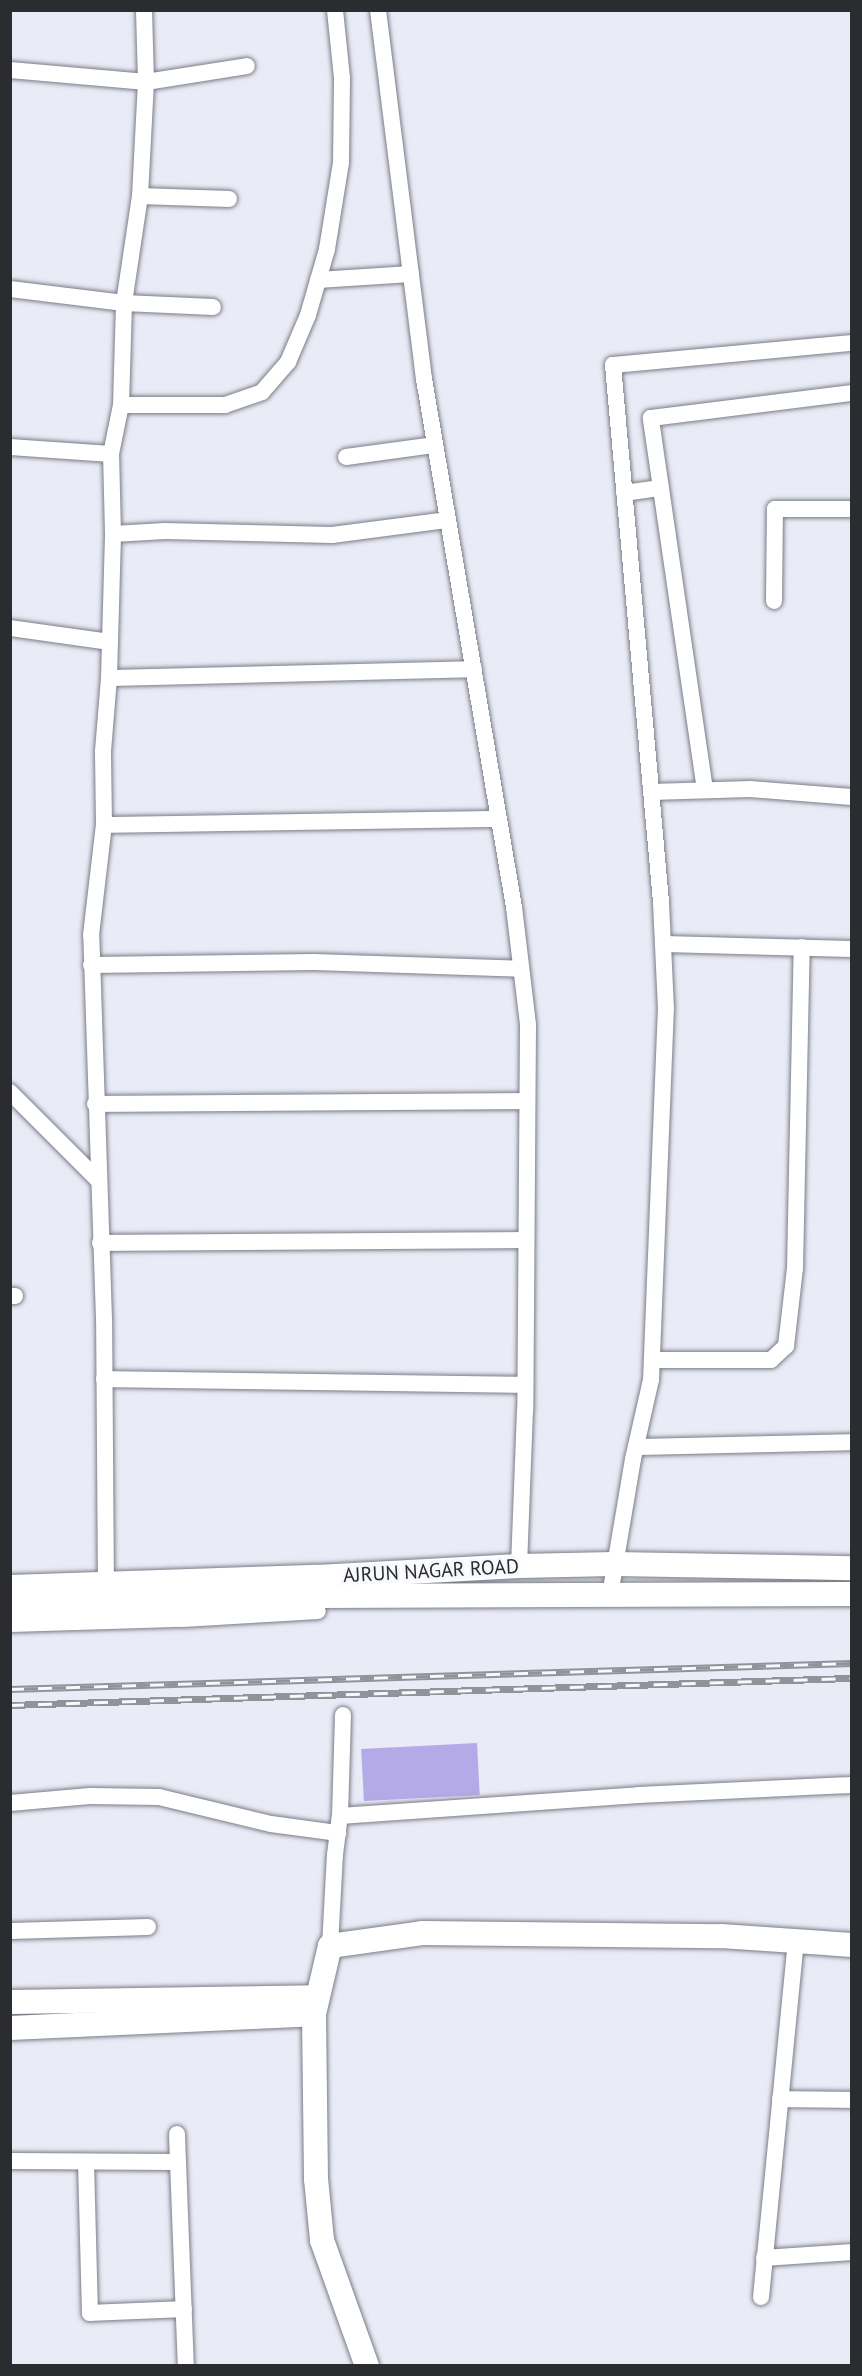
<!DOCTYPE html>
<html>
<head>
<meta charset="utf-8">
<style>
	body { margin:0 }
	#map { position:relative; width:862px; height:2376px; overflow:hidden; background:#e9ebf6; font-family:"PT Sans",sans-serif }
	div>[style] { position:absolute }
	.building>* { inset:0; background:#b5aae8; transform-origin:0 0 }
	.roads { filter:drop-shadow(0 0 2px #7a7d86) drop-shadow(0 0 2px #7a7d86) }
	.street>* { height:16px; margin:-8px; padding:0 8px; transform-origin:8px; border-radius:8px; background:#fff }
	.secondary>* { height:24px; margin:-12px; padding:0 12px; transform-origin:12px; border-radius:12px; background:#fff }
	.rail>* { height:7px; margin-top:-3.5px; transform-origin:0; background:repeating-linear-gradient(90deg,#f8f9fd 0 14px,#91939a 0 28px); box-sizing:border-box; border-block:2px solid #91939a }
	span { translate:-50% -50%; white-space:nowrap; text-align:center; line-height:1.15; -webkit-text-stroke:6px #f8f9fd; paint-order:stroke }
	.street-label { font-size:20px; color:#2b2c30 }
	.frame { position:absolute; inset:0; border:12px solid #2b2c30; pointer-events:none }
</style>
</head>
<body>
<div id="map">
	<div class="building">
		<i style="left:477px;top:1743px;width:52px;height:116px;rotate:87deg"></i>
	</div>
	<div class="roads">
		<div class="street">
			<i style="left:378px;top:10px;width:372px;rotate:82.9deg"></i>
			<i style="left:424px;top:379px;width:536px;rotate:80.33deg"></i>
			<i style="left:514px;top:907px;width:119px;rotate:83.2deg"></i>
			<i style="left:528px;top:1025px;width:385px;rotate:90.4deg"></i>
			<i style="left:525px;top:1410px;width:156px;rotate:92.2deg"></i>
			<i style="left:10px;top:70px;width:137px;rotate:5deg"></i>
			<i style="left:146px;top:82px;width:102px;rotate:-9deg"></i>
			<i style="left:140px;top:196px;width:89px;rotate:1.9deg"></i>
			<i style="left:318px;top:280px;width:93px;rotate:-3.7deg"></i>
			<i style="left:10px;top:289px;width:115px;rotate:7deg"></i>
			<i style="left:124px;top:303px;width:89px;rotate:2.6deg"></i>
			<i style="left:121px;top:405px;width:104px"></i>
			<i style="left:225px;top:405px;width:39px;rotate:-19deg"></i>
			<i style="left:262px;top:392px;width:40px;rotate:-49deg"></i>
			<i style="left:288px;top:362px;width:51px;rotate:-66.9deg"></i>
			<i style="left:308px;top:315px;width:69px;rotate:-73.9deg"></i>
			<i style="left:327px;top:249px;width:87px;rotate:-80.8deg"></i>
			<i style="left:341px;top:163px;width:85px;rotate:-89.3deg"></i>
			<i style="left:342px;top:78px;width:68px;rotate:-95.9deg"></i>
			<i style="left:10px;top:447px;width:101px;rotate:4deg"></i>
			<i style="left:346px;top:457px;width:90px;rotate:-7.7deg"></i>
			<i style="left:624px;top:493px;width:37px;rotate:-8deg"></i>
			<i style="left:113px;top:534px;width:52px;rotate:-3.3deg"></i>
			<i style="left:165px;top:531px;width:167px;rotate:1.4deg"></i>
			<i style="left:332px;top:535px;width:117px;rotate:-7.4deg"></i>
			<i style="left:774px;top:601px;width:92px;rotate:-89.4deg"></i>
			<i style="left:775px;top:509px;width:77px"></i>
			<i style="left:10px;top:628px;width:100px;rotate:8deg"></i>
			<i style="left:109px;top:678px;width:365px;rotate:-1.4deg"></i>
			<i style="left:705px;top:790px;width:376px;rotate:-98.3deg"></i>
			<i style="left:651px;top:418px;width:203px;rotate:-7.1deg"></i>
			<i style="left:651px;top:792px;width:99px;rotate:-1.7deg"></i>
			<i style="left:750px;top:789px;width:102px;rotate:4.5deg"></i>
			<i style="left:104px;top:825px;width:395px;rotate:-0.9deg"></i>
			<i style="left:663px;top:944px;width:189px;rotate:1.5deg"></i>
			<i style="left:91px;top:965px;width:223px;rotate:-0.8deg"></i>
			<i style="left:314px;top:962px;width:207px;rotate:1.9deg"></i>
			<i style="left:10px;top:1092px;width:123px;rotate:45deg"></i>
			<i style="left:95px;top:1104px;width:431px;rotate:-0.4deg"></i>
			<i style="left:100px;top:1243px;width:425px;rotate:-0.4deg"></i>
			<i style="left:10px;top:1296px;width:5px"></i>
			<i style="left:652px;top:1360px;width:119px"></i>
			<i style="left:771px;top:1360px;width:21px;rotate:-43deg"></i>
			<i style="left:786px;top:1346px;width:79px;rotate:-83.4deg"></i>
			<i style="left:795px;top:1268px;width:321px;rotate:-88.8deg"></i>
			<i style="left:104px;top:1379px;width:421px;rotate:0.8deg"></i>
			<i style="left:636px;top:1447px;width:216px;rotate:-1.3deg"></i>
			<i style="left:106px;top:1593px;width:274px;rotate:-90.4deg"></i>
			<i style="left:104px;top:1319px;width:384px;rotate:-91.9deg"></i>
			<i style="left:91px;top:935px;width:111px;rotate:-83.3deg"></i>
			<i style="left:104px;top:825px;width:74px;rotate:-90.8deg"></i>
			<i style="left:103px;top:751px;width:73px;rotate:-85.3deg"></i>
			<i style="left:109px;top:678px;width:144px;rotate:-88.4deg"></i>
			<i style="left:113px;top:534px;width:80px;rotate:-91.4deg"></i>
			<i style="left:111px;top:454px;width:50px;rotate:-78.5deg"></i>
			<i style="left:121px;top:405px;width:102px;rotate:-88.3deg"></i>
			<i style="left:124px;top:303px;width:108px;rotate:-81.5deg"></i>
			<i style="left:140px;top:196px;width:114px;rotate:-87deg"></i>
			<i style="left:146px;top:82px;width:72px;rotate:-91.6deg"></i>
			<i style="left:610px;top:1595px;width:138px;rotate:-80.4deg"></i>
			<i style="left:633px;top:1459px;width:81px;rotate:-77.2deg"></i>
			<i style="left:651px;top:1380px;width:371px;rotate:-87.7deg"></i>
			<i style="left:666px;top:1009px;width:107px;rotate:-92.7deg"></i>
			<i style="left:661px;top:902px;width:539px;rotate:-95.11deg"></i>
			<i style="left:613px;top:365px;width:240px;rotate:-5.3deg"></i>
			<i style="left:10px;top:1624px;width:173px;rotate:-1.7deg"></i>
			<i style="left:183px;top:1619px;width:135px;rotate:-3.4deg"></i>
			<i style="left:10px;top:1803px;width:80px;rotate:-5deg"></i>
			<i style="left:90px;top:1796px;width:69px;rotate:0.8deg"></i>
			<i style="left:159px;top:1797px;width:115px;rotate:13.6deg"></i>
			<i style="left:271px;top:1824px;width:68px;rotate:7.7deg"></i>
			<i style="left:340px;top:1816px;width:101px;rotate:-88.3deg"></i>
			<i style="left:10px;top:1931px;width:138px;rotate:-1.7deg"></i>
			<i style="left:330px;top:1946px;width:91px;rotate:-86.9deg"></i>
			<i style="left:335px;top:1855px;width:39px;rotate:-83deg"></i>
			<i style="left:340px;top:1816px;width:299px;rotate:-4deg"></i>
			<i style="left:638px;top:1795px;width:214px;rotate:-2.7deg"></i>
			<i style="left:780px;top:2099px;width:72px;rotate:0.8deg"></i>
			<i style="left:177px;top:2134px;width:28px;rotate:88deg"></i>
			<i style="left:10px;top:2161px;width:168px;rotate:0.3deg"></i>
			<i style="left:178px;top:2162px;width:204px;rotate:87.8deg"></i>
			<i style="left:86px;top:2162px;width:151px;rotate:88.5deg"></i>
			<i style="left:90px;top:2313px;width:94px;rotate:-2.4deg"></i>
			<i style="left:764px;top:2258px;width:88px;rotate:-3.9deg"></i>
			<i style="left:761px;top:2297px;width:358px;rotate:-84.4deg"></i>
		</div>
		<div class="secondary">
			<i style="left:10px;top:1587px;width:307px;rotate:-1.9deg"></i>
			<i style="left:317px;top:1577px;width:202px;rotate:-3.1deg"></i>
			<i style="left:519px;top:1566px;width:95px;rotate:-1.2deg"></i>
			<i style="left:614px;top:1564px;width:238px;rotate:1deg"></i>
			<i style="left:10px;top:1607px;width:308px;rotate:-2deg"></i>
			<i style="left:318px;top:1596px;width:534px;rotate:-0.21deg"></i>
			<i style="left:10px;top:2002px;width:307px;rotate:-0.9deg"></i>
			<i style="left:10px;top:2028px;width:304px;rotate:-2.6deg"></i>
			<i style="left:367px;top:2366px;width:134px;rotate:-109.7deg"></i>
			<i style="left:322px;top:2240px;width:61px;rotate:-95.6deg"></i>
			<i style="left:316px;top:2179px;width:165px;rotate:-90.7deg"></i>
			<i style="left:314px;top:2014px;width:70px;rotate:-76.8deg"></i>
			<i style="left:330px;top:1946px;width:93px;rotate:-8deg"></i>
			<i style="left:422px;top:1933px;width:299px;rotate:0.6deg"></i>
			<i style="left:721px;top:1936px;width:131px;rotate:3.9deg"></i>
		</div>
	</div>
	<div class="rail">
		<i style="left:10px;top:1689px;width:842px;rotate:-1.77deg"></i>
		<i style="left:10px;top:1705px;width:842px;rotate:-1.84deg"></i>
	</div>
	<div class="street-label">
		<span style="left:431px;top:1571px;rotate:-3deg">AJRUN NAGAR ROAD</span>
	</div>
	<div class="frame"></div>
</div>
</body>
</html>
